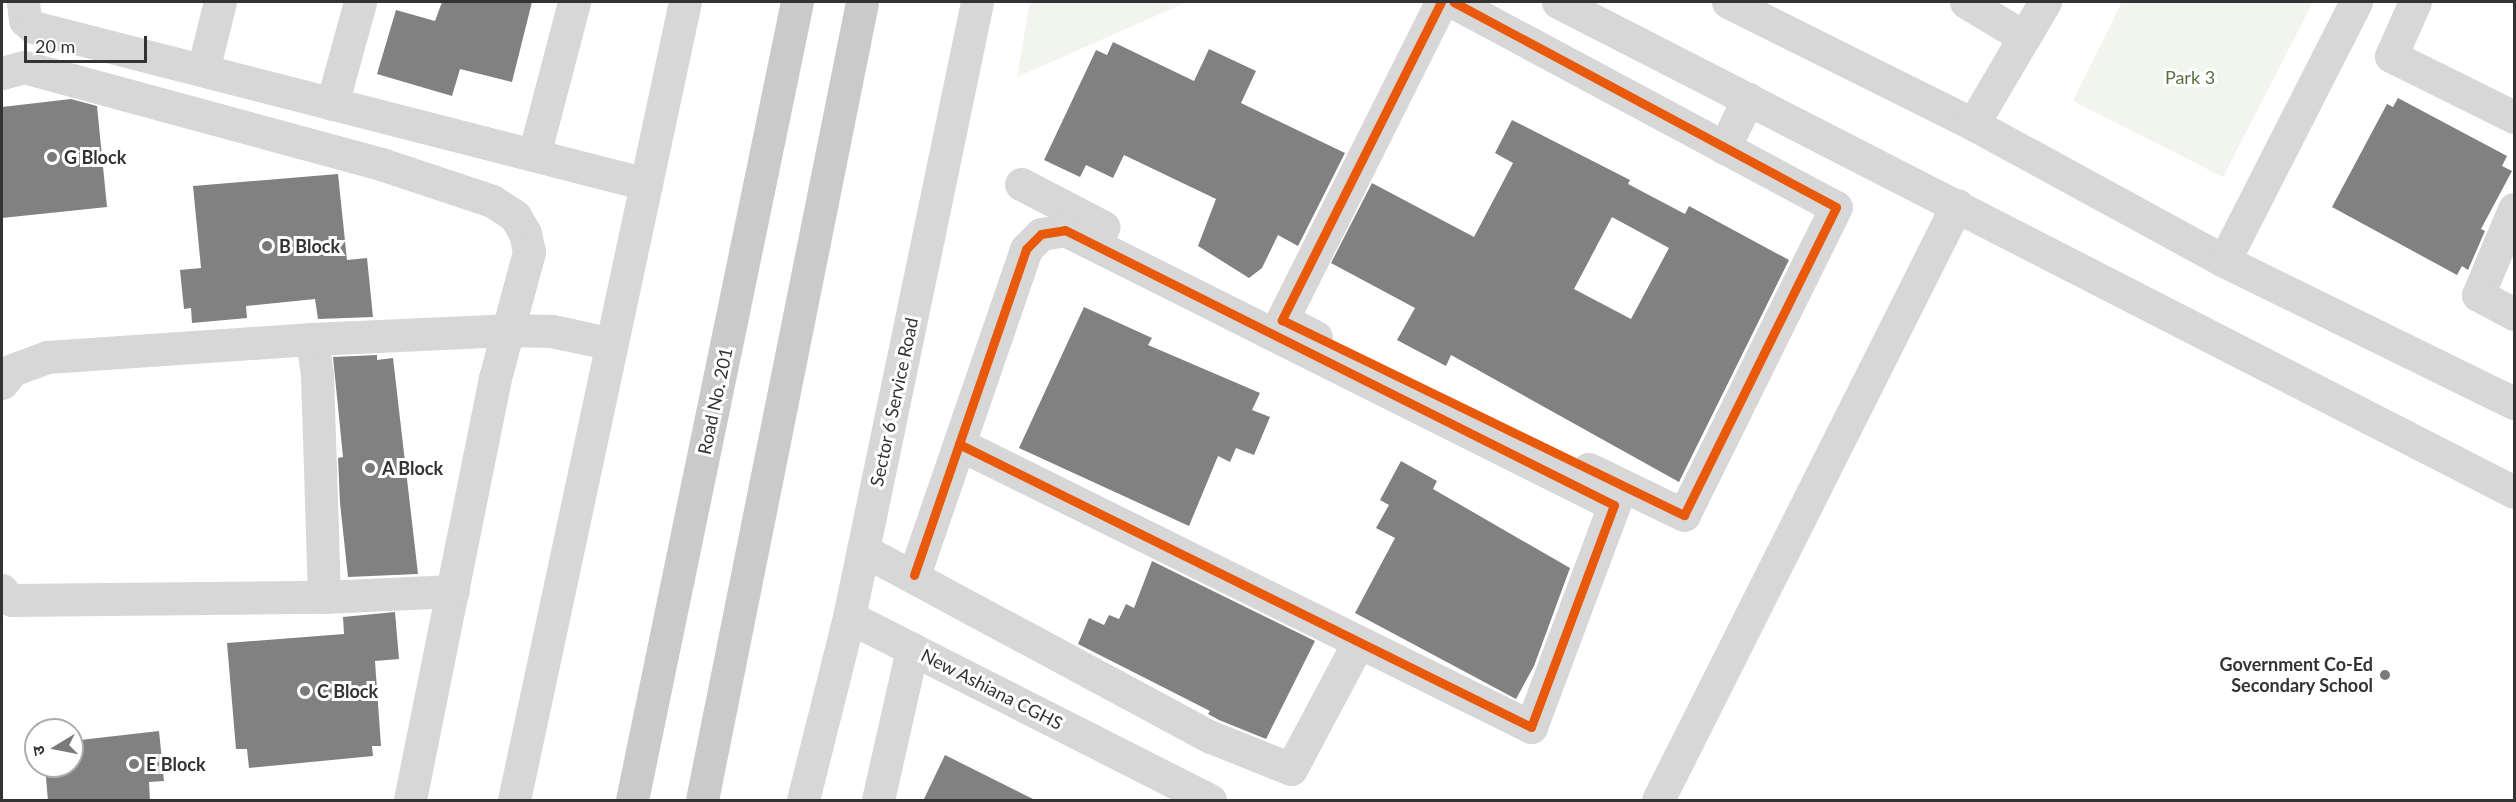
<!DOCTYPE html>
<html>
<head>
<meta charset="utf-8">
<style>
	body { margin:0 }
	#map { position:relative; width:2516px; height:802px; overflow:hidden; background:#fff; font-family:Lato,"Noto Sans Devanagari",sans-serif }
	div>[style] { position:absolute }
	.green>* { inset:0; background:#f1f5ed }
	.building>* { inset:0; background:#818181 }
	.minor>* { height:33px; margin:-16.5px; padding:0 16.5px; transform-origin:16.5px; border-radius:16.5px; background:#d7d7d7 }
	.major>* { height:33px; margin:-16.5px; padding:0 16.5px; transform-origin:16.5px; border-radius:16.5px; background:#cacaca }
	.cycleway>* { height:9px; margin:-4.5px; padding:0 4.5px; transform-origin:4.5px; border-radius:4.5px; background:#e8590c }
	.dots>* { width:16px; height:16px; translate:-50% -50%; box-sizing:border-box; border:3px solid #fff; border-radius:50% }
	span { translate:-50% -50%; white-space:nowrap; text-align:center; line-height:1.15; -webkit-text-stroke:6px #fff; paint-order:stroke }
	.park-label { font-size:18px; color:#56703f }
	.poi-label { font-size:18px; color:#333; font-weight:700 }
	.left { translate:0 -50%; text-align:left }
	.right { translate:-100% -50%; text-align:right }
	.street-label { font-size:18px; color:#333 }
	.frame { position:absolute; inset:0; border:3px solid #333; pointer-events:none }
	.north { position:absolute; left:24px; top:718px; width:60px; height:60px; box-sizing:border-box; background:#fff; border:2px solid #adadad; border-radius:50%; rotate:260deg; font-size:16px; font-weight:700; line-height:24px; text-align:center; color:#333 }
	.north::after { content:''; display:block; margin:auto; width:21px; height:27px; background:#7a7a7a; clip-path:polygon(50% 0,100% 100%,50% 72%,0 100%) }
	.scale { position:absolute; left:24px; top:36px; width:123px; height:27px; box-sizing:border-box; border:3px solid #333; border-top:0; padding-left:8px; font-size:18px; line-height:21px; white-space:nowrap; color:#333; -webkit-text-stroke:4px #fff; paint-order:stroke }
</style>
</head>
<body>
<div id="map">
	<div class="green">
		<i style="clip-path:polygon(1030px 2px,1187px 2px,1017px 77px)"></i>
		<i style="clip-path:polygon(2122px 2px,2313px 2px,2223px 177px,2073px 101px)"></i>
	</div>
	<div class="building">
		<i style="clip-path:polygon(442px 2px,532px 2px,512px 82px,460px 69px,452px 96px,377px 74px,396px 10px,435px 21px)"></i>
		<i style="clip-path:polygon(1113px 42px,1194px 81px,1209px 49px,1256px 71px,1241px 103px,1345px 153px,1298px 246px,1278px 235px,1262px 268px,1249px 278px,1198px 246px,1216px 199px,1124px 155px,1113px 178px,1086px 165px,1080px 177px,1044px 160px,1096px 50px,1107px 55px)"></i>
		<i style="clip-path:polygon(2398px 98px,2507px 156px,2502px 166px,2512px 171px,2481px 229px,2485px 231px,2468px 270px,2462px 266px,2457px 275px,2332px 207px,2387px 104px,2393px 107px)"></i>
		<i style="clip-path:polygon(71px 99px,97px 106px,107px 207px,2px 218px,2px 107px)"></i>
		<i style="clip-path:polygon(evenodd,1512px 120px,1630px 180px,1628px 184px,1685px 214px,1689px 206px,1789px 260px,1679px 482px,1451px 355px,1446px 366px,1397px 340px,1415px 308px,1331px 263px,1372px 183px,1474px 237px,1513px 163px,1495px 153px,1512px 120px,1612px 217px,1669px 248px,1631px 319px,1574px 289px,1612px 217px)"></i>
		<i style="clip-path:polygon(338px 174px,347px 260px,367px 258px,373px 317px,318px 319px,315px 299px,246px 306px,247px 318px,192px 323px,191px 308px,184px 309px,180px 270px,201px 268px,193px 186px)"></i>
		<i style="clip-path:polygon(1084px 307px,1152px 338px,1148px 345px,1260px 393px,1252px 410px,1270px 417px,1254px 455px,1236px 448px,1230px 462px,1218px 456px,1189px 526px,1019px 448px)"></i>
		<i style="clip-path:polygon(377px 355px,377px 360px,393px 358px,418px 574px,348px 577px,340px 503px,338px 458px,343px 457px,333px 357px)"></i>
		<i style="clip-path:polygon(1401px 461px,1437px 481px,1433px 489px,1570px 568px,1534px 666px,1516px 699px,1355px 613px,1395px 538px,1376px 528px,1389px 505px,1380px 500px)"></i>
		<i style="clip-path:polygon(1152px 561px,1315px 641px,1266px 739px,1219px 720px,1208px 714px,1210px 711px,1078px 644px,1089px 618px,1104px 625px,1109px 615px,1119px 619px,1126px 604px,1134px 608px)"></i>
		<i style="clip-path:polygon(395px 612px,399px 659px,375px 661px,381px 746px,372px 746px,373px 756px,249px 768px,247px 749px,236px 749px,227px 643px,344px 634px,343px 617px)"></i>
		<i style="clip-path:polygon(159px 731px,164px 781px,149px 782px,150px 801px,48px 801px,45px 766px,72px 766px,72px 733px,79px 732px,80px 740px)"></i>
		<i style="clip-path:polygon(945px 755px,1037px 801px,923px 801px)"></i>
	</div>
	<div class="minor">
		<i style="left:23px;top:2px;width:18px;rotate:84deg"></i>
		<i style="left:25px;top:20px;width:11px;rotate:41deg"></i>
		<i style="left:33px;top:27px;width:633px;rotate:14.37deg"></i>
		<i style="left:1453px;top:2px;width:434px;rotate:28.2deg"></i>
		<i style="left:1836px;top:207px;width:343px;rotate:116.3deg"></i>
		<i style="left:1684px;top:515px;width:106px;rotate:-154.2deg"></i>
		<i style="left:1558px;top:2px;width:1074px;rotate:27.14deg"></i>
		<i style="left:1728px;top:2px;width:274px;rotate:26.5deg"></i>
		<i style="left:1973px;top:124px;width:286px;rotate:28.6deg"></i>
		<i style="left:2224px;top:261px;width:323px;rotate:26.1deg"></i>
		<i style="left:1966px;top:2px;width:68px;rotate:31.1deg"></i>
		<i style="left:2415px;top:2px;width:59px;rotate:114deg"></i>
		<i style="left:2391px;top:56px;width:137px;rotate:26.4deg"></i>
		<i style="left:203px;top:70px;width:70px;rotate:-76deg"></i>
		<i style="left:2px;top:73px;width:23px;rotate:-15deg"></i>
		<i style="left:24px;top:67px;width:373px;rotate:15.2deg"></i>
		<i style="left:384px;top:165px;width:114px;rotate:18.4deg"></i>
		<i style="left:492px;top:201px;width:27px;rotate:33deg"></i>
		<i style="left:515px;top:216px;width:20px;rotate:60deg"></i>
		<i style="left:525px;top:233px;width:19px;rotate:78deg"></i>
		<i style="left:529px;top:252px;width:131px;rotate:105.1deg"></i>
		<i style="left:495px;top:378px;width:430px;rotate:101.4deg"></i>
		<i style="left:332px;top:104px;width:106px;rotate:-74.6deg"></i>
		<i style="left:1973px;top:124px;width:142px;rotate:-59.5deg"></i>
		<i style="left:1724px;top:148px;width:55px;rotate:-63.9deg"></i>
		<i style="left:534px;top:155px;width:158px;rotate:-75.3deg"></i>
		<i style="left:1021px;top:184px;width:93px;rotate:27.4deg"></i>
		<i style="left:2514px;top:209px;width:93px;rotate:112.7deg"></i>
		<i style="left:2478px;top:295px;width:41px;rotate:27.8deg"></i>
		<i style="left:2224px;top:261px;width:291px;rotate:-63deg"></i>
		<i style="left:1316px;top:337px;width:38px;rotate:-153deg"></i>
		<i style="left:1282px;top:320px;width:356px;rotate:-63.4deg"></i>
		<i style="left:312px;top:339px;width:35px;rotate:82deg"></i>
		<i style="left:317px;top:374px;width:223px;rotate:88.2deg"></i>
		<i style="left:2px;top:383px;width:16px;rotate:-52deg"></i>
		<i style="left:12px;top:370px;width:37px;rotate:-20deg"></i>
		<i style="left:47px;top:357px;width:266px;rotate:-3.9deg"></i>
		<i style="left:312px;top:339px;width:196px;rotate:-2.6deg"></i>
		<i style="left:508px;top:330px;width:44px;rotate:1.3deg"></i>
		<i style="left:552px;top:331px;width:61px;rotate:12.2deg"></i>
		<i style="left:863px;top:550px;width:395px;rotate:28.3deg"></i>
		<i style="left:1211px;top:737px;width:86px;rotate:21.8deg"></i>
		<i style="left:1291px;top:769px;width:143px;rotate:-62deg"></i>
		<i style="left:914px;top:575px;width:139px;rotate:-71deg"></i>
		<i style="left:959px;top:444px;width:206px;rotate:-71deg"></i>
		<i style="left:1026px;top:249px;width:21px;rotate:-45deg"></i>
		<i style="left:1041px;top:234px;width:24px;rotate:-9deg"></i>
		<i style="left:1065px;top:230px;width:614px;rotate:26.61deg"></i>
		<i style="left:1614px;top:505px;width:237px;rotate:110.5deg"></i>
		<i style="left:1531px;top:727px;width:638px;rotate:-153.68deg"></i>
		<i style="left:2px;top:590px;width:6px;rotate:81deg"></i>
		<i style="left:3px;top:596px;width:10px;rotate:24deg"></i>
		<i style="left:12px;top:600px;width:312px;rotate:-0.6deg"></i>
		<i style="left:324px;top:597px;width:129px;rotate:-2.7deg"></i>
		<i style="left:849px;top:617px;width:405px;rotate:26.9deg"></i>
		<i style="left:514px;top:800px;width:816px;rotate:-77.91deg"></i>
		<i style="left:803px;top:800px;width:189px;rotate:-75.9deg"></i>
		<i style="left:849px;top:617px;width:628px;rotate:-78.24deg"></i>
		<i style="left:878px;top:800px;width:155px;rotate:-77.3deg"></i>
		<i style="left:1658px;top:800px;width:666px;rotate:-63.32deg"></i>
	</div>
	<div class="major">
		<i style="left:632px;top:800px;width:815px;rotate:-78.32deg"></i>
		<i style="left:702px;top:800px;width:814px;rotate:-78.66deg"></i>
	</div>
	<div class="cycleway">
		<i style="left:1441px;top:2px;width:356px;rotate:116.6deg"></i>
		<i style="left:1282px;top:320px;width:447px;rotate:25.9deg"></i>
		<i style="left:1684px;top:515px;width:343px;rotate:-63.7deg"></i>
		<i style="left:1836px;top:207px;width:434px;rotate:-151.8deg"></i>
		<i style="left:914px;top:575px;width:139px;rotate:-71deg"></i>
		<i style="left:959px;top:444px;width:206px;rotate:-71deg"></i>
		<i style="left:1026px;top:249px;width:21px;rotate:-45deg"></i>
		<i style="left:1041px;top:234px;width:24px;rotate:-9deg"></i>
		<i style="left:1065px;top:230px;width:614px;rotate:26.61deg"></i>
		<i style="left:1614px;top:505px;width:237px;rotate:110.5deg"></i>
		<i style="left:1531px;top:727px;width:638px;rotate:-153.68deg"></i>
	</div>
	<div class="dots">
		<i style="left:52px;top:157px;background:#7a7a7a"></i>
		<i style="left:267px;top:246px;background:#7a7a7a"></i>
		<i style="left:370px;top:468px;background:#7a7a7a"></i>
		<i style="left:2385px;top:675px;background:#7a7a7a"></i>
		<i style="left:305px;top:691px;background:#7a7a7a"></i>
		<i style="left:134px;top:764px;background:#7a7a7a"></i>
	</div>
	<div class="park-label">
		<span style="left:2190px;top:77px">Park 3</span>
	</div>
	<div class="poi-label">
		<span class="left" style="left:64px;top:157px">G Block</span>
		<span class="left" style="left:279px;top:246px">B Block</span>
		<span class="left" style="left:382px;top:468px">A Block</span>
		<span class="right" style="left:2373px;top:675px">Government Co-Ed<br>Secondary School</span>
		<span class="left" style="left:317px;top:691px">C Block</span>
		<span class="left" style="left:146px;top:764px">E Block</span>
	</div>
	<div class="street-label">
		<span style="left:715px;top:401px;rotate:-78deg">Road No. 201</span>
		<span style="left:894px;top:402px;rotate:-78deg">Sector 6 Service Road</span>
		<span style="left:992px;top:689px;rotate:27deg">New Ashiana CGHS</span>
	</div>
	<div class="frame"></div>
	<div class="north">उ</div>
	<div class="scale">20 m</div>
</div>
</body>
</html>
